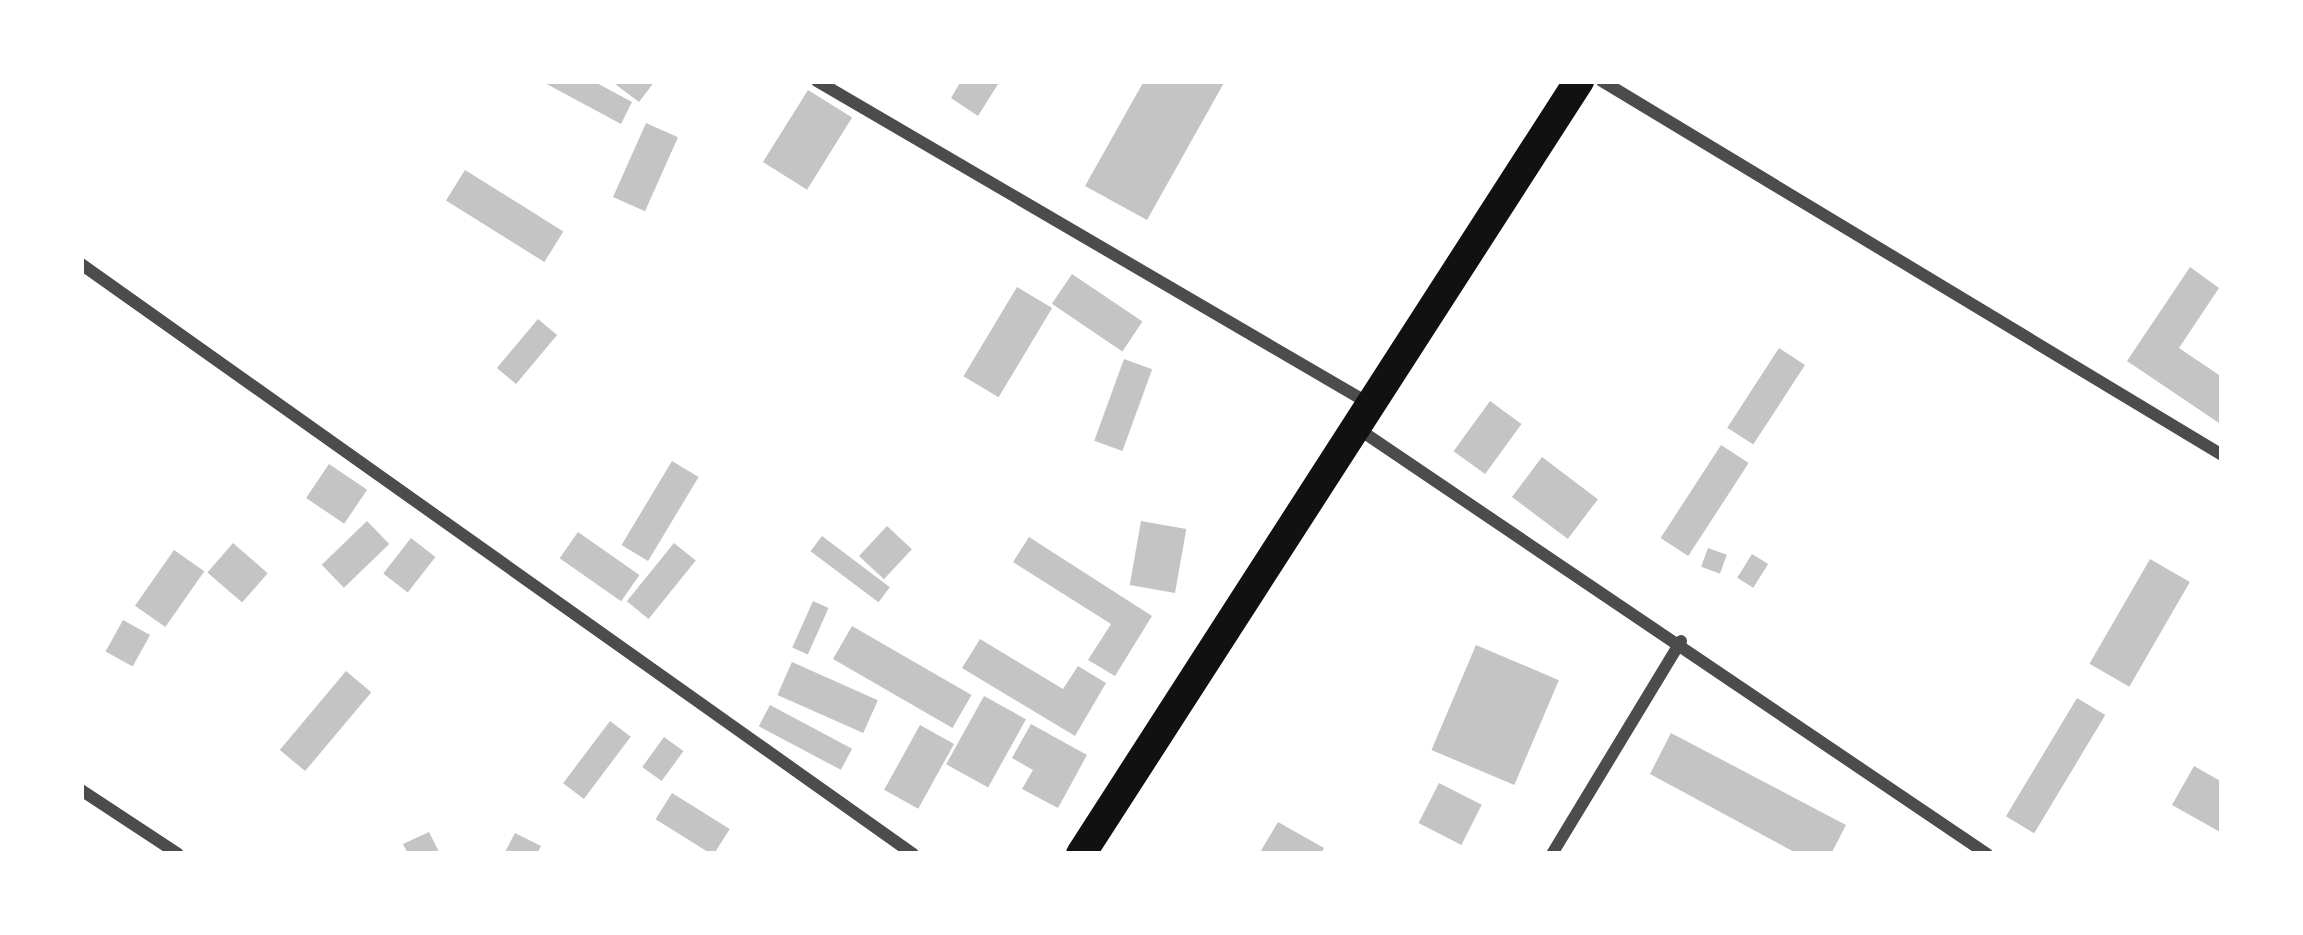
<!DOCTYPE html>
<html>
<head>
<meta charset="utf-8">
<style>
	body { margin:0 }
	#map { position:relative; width:2303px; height:935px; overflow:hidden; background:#fff; font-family:Jost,sans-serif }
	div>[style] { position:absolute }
	.building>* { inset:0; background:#c4c4c4; transform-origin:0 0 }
	.minor>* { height:12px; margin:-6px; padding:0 6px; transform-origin:6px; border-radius:6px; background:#4c4c4c }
	.primary>* { height:30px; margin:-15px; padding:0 15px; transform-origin:15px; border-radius:15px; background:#111 }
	span { translate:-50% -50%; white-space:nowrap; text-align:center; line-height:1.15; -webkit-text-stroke:12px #fff; paint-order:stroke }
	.frame { position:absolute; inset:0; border:84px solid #fff; pointer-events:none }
</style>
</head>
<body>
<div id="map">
	<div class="building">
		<i style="clip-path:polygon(541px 81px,593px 81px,632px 102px,621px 124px)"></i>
		<i style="clip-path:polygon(611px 81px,655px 81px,639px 102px)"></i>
		<i style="clip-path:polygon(961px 81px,1000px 81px,978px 116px,951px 98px)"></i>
		<i style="clip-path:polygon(1144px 81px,1225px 81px,1147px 220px,1085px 186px)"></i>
		<i style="left:808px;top:90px;width:52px;height:85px;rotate:32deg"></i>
		<i style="left:646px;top:123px;width:35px;height:81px;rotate:24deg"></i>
		<i style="left:465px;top:170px;width:116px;height:36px;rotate:32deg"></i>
		<i style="clip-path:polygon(2190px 267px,2219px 288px,2179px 348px,2222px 377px,2222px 425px,2127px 361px)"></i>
		<i style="left:1072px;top:274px;width:85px;height:36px;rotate:34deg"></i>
		<i style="left:1017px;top:287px;width:41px;height:104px;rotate:31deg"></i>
		<i style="left:538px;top:319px;width:25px;height:64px;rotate:40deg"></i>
		<i style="left:1779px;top:348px;width:31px;height:95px;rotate:33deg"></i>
		<i style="left:1124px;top:359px;width:30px;height:87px;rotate:20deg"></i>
		<i style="left:1490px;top:401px;width:39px;height:62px;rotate:36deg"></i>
		<i style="left:1721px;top:445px;width:33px;height:111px;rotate:33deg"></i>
		<i style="left:1542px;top:457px;width:70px;height:50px;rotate:37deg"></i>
		<i style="left:672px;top:461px;width:31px;height:98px;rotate:31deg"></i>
		<i style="left:329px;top:464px;width:46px;height:41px;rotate:34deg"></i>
		<i style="left:367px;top:521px;width:32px;height:63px;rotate:46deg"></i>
		<i style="left:1141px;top:521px;width:46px;height:65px;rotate:10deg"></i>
		<i style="left:887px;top:526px;width:34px;height:41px;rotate:43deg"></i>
		<i style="left:578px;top:532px;width:75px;height:32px;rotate:35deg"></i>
		<i style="left:822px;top:536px;width:85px;height:19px;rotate:37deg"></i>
		<i style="clip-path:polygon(1029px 537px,1152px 616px,1115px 676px,1088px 660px,1111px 624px,1013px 562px)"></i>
		<i style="left:411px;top:538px;width:31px;height:45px;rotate:38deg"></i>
		<i style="left:233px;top:543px;width:46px;height:39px;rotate:41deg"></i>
		<i style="left:674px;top:543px;width:28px;height:75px;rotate:39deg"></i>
		<i style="left:1708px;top:548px;width:20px;height:20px;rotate:20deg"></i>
		<i style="left:174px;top:550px;width:37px;height:68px;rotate:35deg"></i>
		<i style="left:1752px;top:554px;width:19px;height:28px;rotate:32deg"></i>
		<i style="left:2150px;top:559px;width:46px;height:121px;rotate:30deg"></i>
		<i style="left:813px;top:601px;width:17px;height:51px;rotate:24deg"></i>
		<i style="left:123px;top:620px;width:31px;height:36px;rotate:29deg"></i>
		<i style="left:852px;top:626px;width:138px;height:38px;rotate:30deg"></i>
		<i style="clip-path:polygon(980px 639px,1063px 689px,1078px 666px,1106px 683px,1075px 736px,962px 668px)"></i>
		<i style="left:1476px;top:645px;width:90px;height:114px;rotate:23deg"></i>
		<i style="left:792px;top:662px;width:94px;height:36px;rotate:24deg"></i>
		<i style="left:346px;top:671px;width:33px;height:103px;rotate:40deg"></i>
		<i style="left:984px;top:696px;width:48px;height:78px;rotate:29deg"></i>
		<i style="left:2077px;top:698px;width:33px;height:138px;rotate:31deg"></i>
		<i style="left:770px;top:705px;width:93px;height:24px;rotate:28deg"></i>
		<i style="left:610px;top:721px;width:26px;height:78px;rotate:37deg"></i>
		<i style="clip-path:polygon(1031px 724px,1087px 755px,1058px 808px,1022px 789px,1033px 770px,1012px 758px)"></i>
		<i style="left:920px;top:725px;width:39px;height:74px;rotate:29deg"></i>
		<i style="clip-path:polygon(1671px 733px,1846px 825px,1831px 854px,1798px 854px,1650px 774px)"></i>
		<i style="left:664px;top:737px;width:24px;height:37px;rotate:36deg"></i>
		<i style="clip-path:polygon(2194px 766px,2222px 782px,2222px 833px,2172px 805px)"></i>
		<i style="left:1439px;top:783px;width:48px;height:45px;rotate:27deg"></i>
		<i style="left:672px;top:793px;width:68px;height:31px;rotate:32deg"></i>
		<i style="clip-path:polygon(1278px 822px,1324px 848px,1321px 854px,1259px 854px)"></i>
		<i style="clip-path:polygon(429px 832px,440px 854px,408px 854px,403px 844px)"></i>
		<i style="clip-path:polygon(515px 833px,541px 846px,537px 854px,504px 854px)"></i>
	</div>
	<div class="minor">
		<i style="left:817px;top:81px;width:640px;rotate:30.29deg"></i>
		<i style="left:1602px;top:81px;width:724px;rotate:31.1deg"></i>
		<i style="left:81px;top:264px;width:1020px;rotate:35.34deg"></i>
		<i style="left:1357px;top:428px;width:761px;rotate:34.07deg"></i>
		<i style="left:81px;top:790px;width:116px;rotate:33.4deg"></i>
		<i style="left:1552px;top:854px;width:249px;rotate:-58.8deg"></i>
	</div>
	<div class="primary">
		<i style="left:1081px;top:854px;width:920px;rotate:-57.21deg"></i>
	</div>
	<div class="frame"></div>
</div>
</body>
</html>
